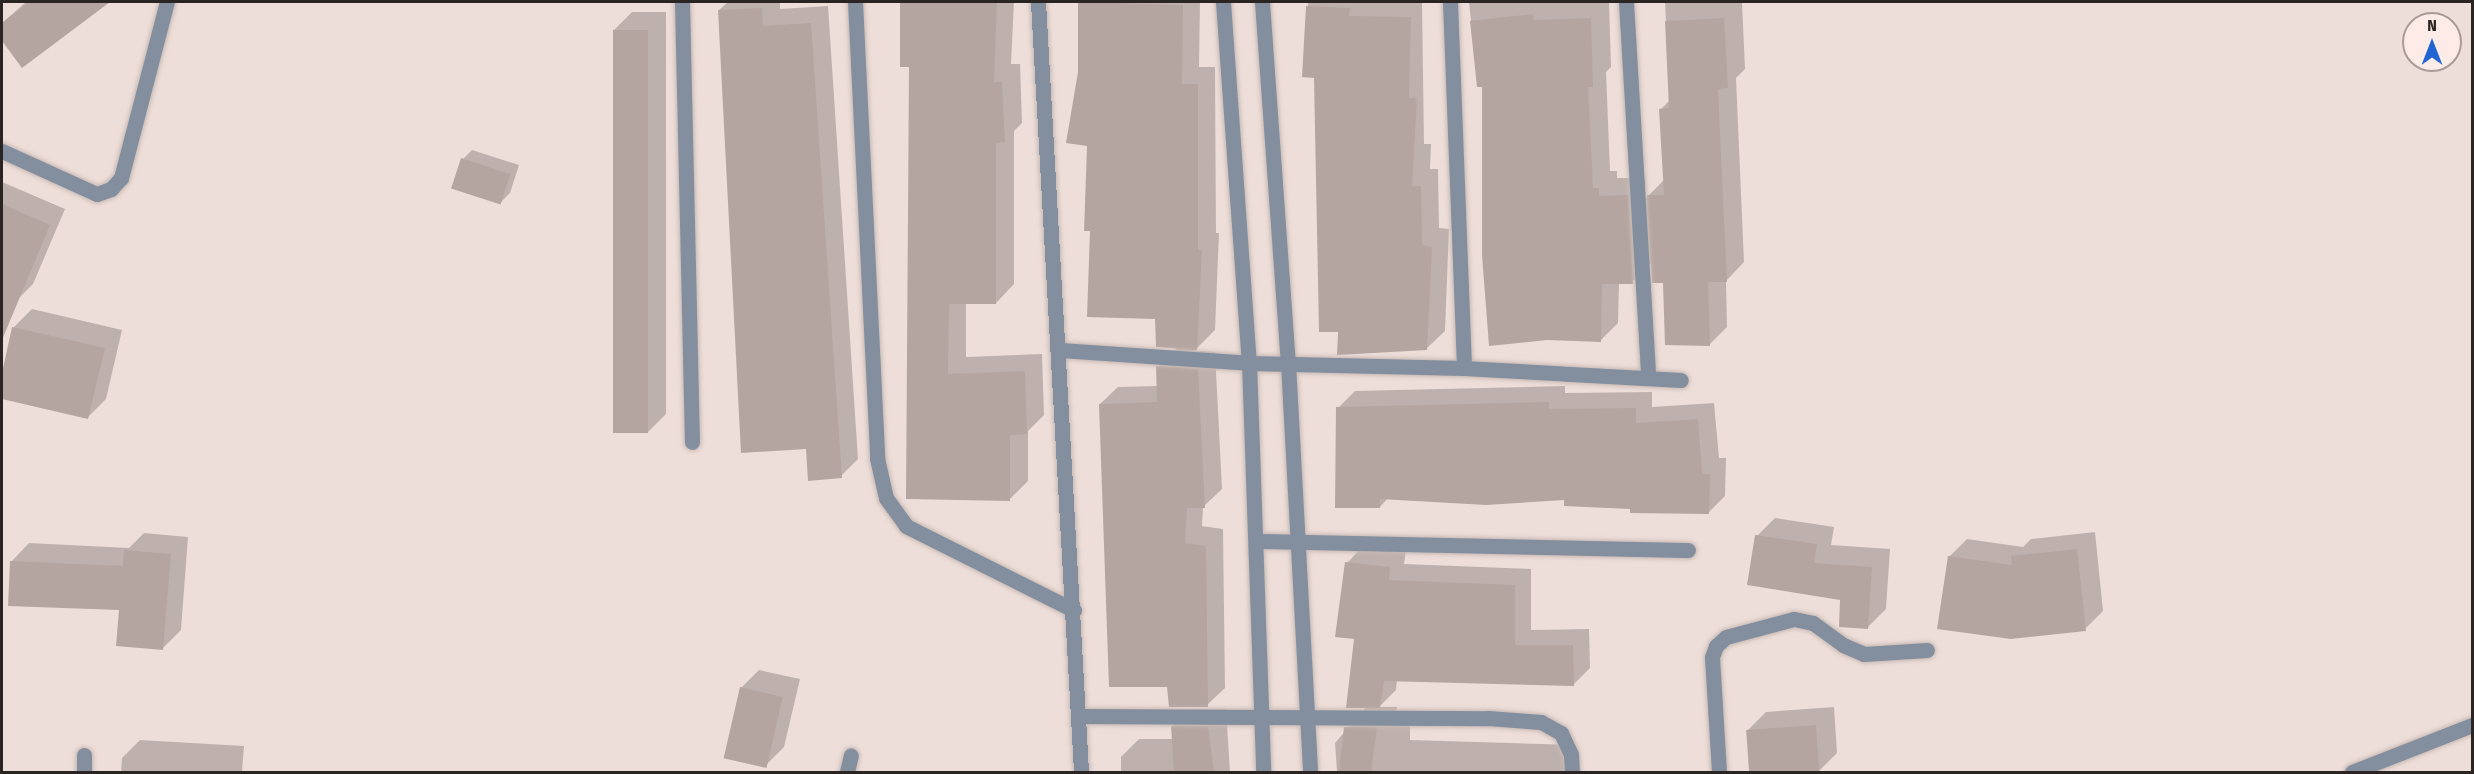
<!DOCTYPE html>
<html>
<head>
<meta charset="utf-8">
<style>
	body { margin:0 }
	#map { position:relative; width:2474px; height:774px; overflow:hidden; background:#eeded9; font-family:"Fira Sans Condensed",sans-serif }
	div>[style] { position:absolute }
	.shadow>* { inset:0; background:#0003 }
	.building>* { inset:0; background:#b5a5a1; transform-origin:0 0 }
	.roads { filter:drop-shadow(0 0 2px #c7b9b4) drop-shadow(0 0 2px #c7b9b4) }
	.minor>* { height:15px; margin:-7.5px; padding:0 7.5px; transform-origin:7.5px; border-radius:7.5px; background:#838e9f }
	span { translate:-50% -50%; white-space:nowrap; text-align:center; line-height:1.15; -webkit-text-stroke:4.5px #fcebe7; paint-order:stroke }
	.frame { position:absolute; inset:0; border:3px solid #2a2422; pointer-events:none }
	.north { position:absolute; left:2402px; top:12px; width:60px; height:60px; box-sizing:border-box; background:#fcebe7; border:2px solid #a89b98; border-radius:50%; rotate:0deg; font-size:16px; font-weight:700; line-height:24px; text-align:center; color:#2a2422 }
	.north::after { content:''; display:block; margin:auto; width:21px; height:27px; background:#2065d1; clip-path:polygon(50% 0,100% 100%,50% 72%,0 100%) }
</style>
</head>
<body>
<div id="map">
	<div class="shadow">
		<i style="clip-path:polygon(26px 2px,102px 2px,22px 66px,2px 39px,2px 23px)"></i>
		<i style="clip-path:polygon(728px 2px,780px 2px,780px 9px,828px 6px,858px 459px,841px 476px,807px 447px,719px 10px)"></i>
		<i style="clip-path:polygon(901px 2px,1014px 2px,1011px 64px,1020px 64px,1022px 123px,1014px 131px,1014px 284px,996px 303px,966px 303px,966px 357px,1042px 354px,1044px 415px,1028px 431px,1028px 481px,1010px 499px,908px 498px,911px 66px,901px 66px)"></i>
		<i style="clip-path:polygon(1079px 2px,1200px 2px,1199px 67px,1215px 67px,1216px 233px,1219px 233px,1215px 330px,1194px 351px,1215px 352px,1222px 489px,1203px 507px,1202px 526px,1223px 529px,1225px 688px,1207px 705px,1169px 686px,1100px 404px,1118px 387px,1158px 386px,1158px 367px,1178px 347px,1091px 230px,1089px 145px,1079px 72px)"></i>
		<i style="clip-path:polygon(1308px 2px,1422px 2px,1424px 144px,1431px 144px,1430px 169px,1438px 169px,1439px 228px,1449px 229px,1445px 331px,1426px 349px,1339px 331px,1315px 76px,1304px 76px)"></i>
		<i style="clip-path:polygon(1469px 2px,1609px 2px,1611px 67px,1606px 72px,1610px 171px,1617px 171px,1617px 178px,1645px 178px,1646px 198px,1664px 180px,1661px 109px,1670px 100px,1665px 2px,1742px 2px,1745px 69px,1736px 78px,1744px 262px,1726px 281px,1727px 327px,1709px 345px,1653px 262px,1632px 282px,1619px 282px,1618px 323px,1600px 341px,1483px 85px,1478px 86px)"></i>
		<i style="clip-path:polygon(632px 12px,666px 12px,666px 414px,648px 432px,614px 30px)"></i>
		<i style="clip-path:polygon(472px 150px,519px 165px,510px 193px,501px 202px,463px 159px)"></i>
		<i style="clip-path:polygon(2px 182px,65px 209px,33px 284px,17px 300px,2px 298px)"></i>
		<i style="clip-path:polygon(32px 309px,122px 330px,106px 399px,88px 417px,2px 397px,2px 380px,14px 327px)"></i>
		<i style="clip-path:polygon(1565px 386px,1565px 393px,1652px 392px,1652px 407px,1714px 403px,1719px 458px,1726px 458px,1725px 496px,1708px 513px,1565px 499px,1388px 498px,1380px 507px,1338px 408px,1355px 391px)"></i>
		<i style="clip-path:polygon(1775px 518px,1834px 527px,1831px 545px,1890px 549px,1886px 609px,1868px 627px,1842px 599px,1757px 536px)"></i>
		<i style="clip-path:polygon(2095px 532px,2103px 611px,2085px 629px,1949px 557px,1967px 539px,2023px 547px,2031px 539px)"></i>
		<i style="clip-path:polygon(144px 533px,188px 537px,181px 630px,163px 648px,121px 609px,11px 562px,29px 543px,129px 548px)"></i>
		<i style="clip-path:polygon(1363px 546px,1406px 551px,1404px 564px,1531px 569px,1531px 630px,1589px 629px,1590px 668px,1574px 684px,1397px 680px,1396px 690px,1379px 707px,1397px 707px,1395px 725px,1410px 726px,1410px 740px,1576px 745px,1574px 772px,1337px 772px,1335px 743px,1367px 706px,1347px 563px)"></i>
		<i style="clip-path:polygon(759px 670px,800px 679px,784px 747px,766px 765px,741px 688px)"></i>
		<i style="clip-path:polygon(1834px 707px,1837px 753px,1819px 771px,1751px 772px,1748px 730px,1766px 712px)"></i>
		<i style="clip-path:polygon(1190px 709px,1226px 709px,1230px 772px,1121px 772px,1121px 757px,1139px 739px,1173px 739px,1172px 727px)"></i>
		<i style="clip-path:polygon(140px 740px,244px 746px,242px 772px,121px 772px,122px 758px)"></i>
	</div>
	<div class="building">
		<i style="clip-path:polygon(29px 2px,110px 2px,22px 68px,2px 41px,2px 23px)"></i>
		<i style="clip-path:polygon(900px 2px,997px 2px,994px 82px,1002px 82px,1005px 142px,996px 143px,996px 304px,949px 304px,948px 374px,1025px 371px,1027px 434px,1010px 435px,1010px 501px,906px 499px,909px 67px,900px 67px)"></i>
		<i style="clip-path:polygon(1078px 2px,1183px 5px,1182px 84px,1198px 84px,1198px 250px,1202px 250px,1197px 350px,1156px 347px,1155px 319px,1087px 317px,1090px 231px,1084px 231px,1087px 146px,1066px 143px,1078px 72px)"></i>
		<i style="clip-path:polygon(1306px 6px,1350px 8px,1349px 16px,1411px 17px,1409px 98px,1417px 98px,1412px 186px,1421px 186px,1422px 245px,1432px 247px,1427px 350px,1337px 355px,1338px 332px,1319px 332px,1314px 78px,1302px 77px)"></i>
		<i style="clip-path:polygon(762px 8px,763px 26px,811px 23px,842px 478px,808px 481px,806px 449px,741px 453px,718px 10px)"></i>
		<i style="clip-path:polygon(1533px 14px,1534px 20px,1591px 18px,1593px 87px,1588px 87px,1593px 188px,1599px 188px,1599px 196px,1628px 195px,1633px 284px,1602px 284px,1601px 342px,1547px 340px,1489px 346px,1482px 255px,1482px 87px,1477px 87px,1470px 21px)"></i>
		<i style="clip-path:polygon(1724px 18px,1728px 88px,1718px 89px,1727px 282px,1708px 282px,1710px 346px,1665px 345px,1663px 283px,1652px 283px,1647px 195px,1664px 195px,1659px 109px,1669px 108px,1665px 21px)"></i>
		<i style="left:613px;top:30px;width:35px;height:403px"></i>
		<i style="left:461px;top:158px;width:52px;height:32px;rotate:18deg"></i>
		<i style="clip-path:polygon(2px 204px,50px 225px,2px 340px)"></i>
		<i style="clip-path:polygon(12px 327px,105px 348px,88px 419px,2px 399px,2px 373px)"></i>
		<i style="clip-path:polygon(1156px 366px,1198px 369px,1205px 508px,1187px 508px,1185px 543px,1206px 546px,1208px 707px,1169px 707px,1167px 687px,1109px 687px,1099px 404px,1157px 402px)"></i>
		<i style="clip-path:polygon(1549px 402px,1549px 409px,1636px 408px,1636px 423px,1698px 419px,1702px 474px,1710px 474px,1709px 514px,1630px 513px,1630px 509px,1564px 506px,1564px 500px,1486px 505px,1380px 499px,1380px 508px,1335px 508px,1336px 407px)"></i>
		<i style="clip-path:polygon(1755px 535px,1817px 544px,1814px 563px,1872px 567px,1868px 629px,1839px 627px,1840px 600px,1747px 585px)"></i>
		<i style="clip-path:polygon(2077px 549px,2086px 631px,2011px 639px,1937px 629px,1948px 556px,2012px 565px,2011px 556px)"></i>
		<i style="clip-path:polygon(124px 550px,171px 554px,163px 650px,116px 646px,119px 610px,8px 606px,10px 561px,123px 566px)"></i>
		<i style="clip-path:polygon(1345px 562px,1390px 567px,1389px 580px,1515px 585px,1515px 645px,1573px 645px,1574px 686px,1384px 681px,1380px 708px,1346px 708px,1354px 639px,1335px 637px)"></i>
		<i style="left:740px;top:687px;width:44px;height:73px;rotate:13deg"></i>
		<i style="left:1816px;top:725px;width:47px;height:70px;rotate:86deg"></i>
		<i style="clip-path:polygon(1171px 726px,1208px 726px,1214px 772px,1174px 772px)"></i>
		<i style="clip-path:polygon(1344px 727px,1377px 727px,1371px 772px,1339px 772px)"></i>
	</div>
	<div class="roads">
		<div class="minor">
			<i style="left:682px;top:2px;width:440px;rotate:88.7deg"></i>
			<i style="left:855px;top:2px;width:457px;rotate:87.2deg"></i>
			<i style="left:877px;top:458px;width:41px;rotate:77.3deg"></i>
			<i style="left:886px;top:498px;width:34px;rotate:54deg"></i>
			<i style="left:906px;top:526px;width:188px;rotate:26.6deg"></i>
			<i style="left:1038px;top:2px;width:771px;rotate:86.8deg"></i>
			<i style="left:1223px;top:2px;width:362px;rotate:85.9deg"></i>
			<i style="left:1249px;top:363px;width:409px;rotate:88deg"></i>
			<i style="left:1262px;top:2px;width:362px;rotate:85.9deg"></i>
			<i style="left:1288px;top:363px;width:410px;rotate:86.9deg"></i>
			<i style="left:1450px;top:2px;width:366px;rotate:87.8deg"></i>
			<i style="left:1626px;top:2px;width:376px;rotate:86.6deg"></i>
			<i style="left:2px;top:151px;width:104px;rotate:24.4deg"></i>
			<i style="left:97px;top:194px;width:15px;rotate:-20deg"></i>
			<i style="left:111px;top:189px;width:15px;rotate:-48deg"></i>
			<i style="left:121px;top:178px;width:182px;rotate:-75.4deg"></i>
			<i style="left:1060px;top:350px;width:189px;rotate:3.9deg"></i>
			<i style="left:1249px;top:363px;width:215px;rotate:1.3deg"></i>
			<i style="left:1464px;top:368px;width:217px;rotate:3.2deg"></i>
			<i style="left:1256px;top:541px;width:432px;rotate:1.2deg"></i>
			<i style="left:1078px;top:716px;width:410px;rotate:0.3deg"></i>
			<i style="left:1488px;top:718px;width:53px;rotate:4.3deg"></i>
			<i style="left:1541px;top:722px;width:23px;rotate:29deg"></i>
			<i style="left:1561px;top:733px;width:23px;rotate:65deg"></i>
			<i style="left:1571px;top:754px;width:18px;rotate:87deg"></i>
			<i style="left:84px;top:772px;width:17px;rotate:-90deg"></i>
			<i style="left:847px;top:772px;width:17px;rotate:-77deg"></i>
			<i style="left:1719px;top:772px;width:115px;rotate:-93.5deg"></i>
			<i style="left:1712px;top:657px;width:12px;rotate:-70deg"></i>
			<i style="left:1716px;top:646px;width:13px;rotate:-42deg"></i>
			<i style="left:1726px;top:637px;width:70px;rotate:-14.8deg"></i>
			<i style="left:1794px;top:619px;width:19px;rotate:12deg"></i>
			<i style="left:1813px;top:623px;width:37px;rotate:36deg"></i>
			<i style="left:1843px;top:645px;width:23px;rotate:23deg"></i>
			<i style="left:1864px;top:654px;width:63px;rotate:-3.6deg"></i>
			<i style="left:2352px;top:772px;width:129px;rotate:-21.4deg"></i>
		</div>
	</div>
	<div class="frame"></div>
	<div class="north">N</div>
</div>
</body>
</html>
